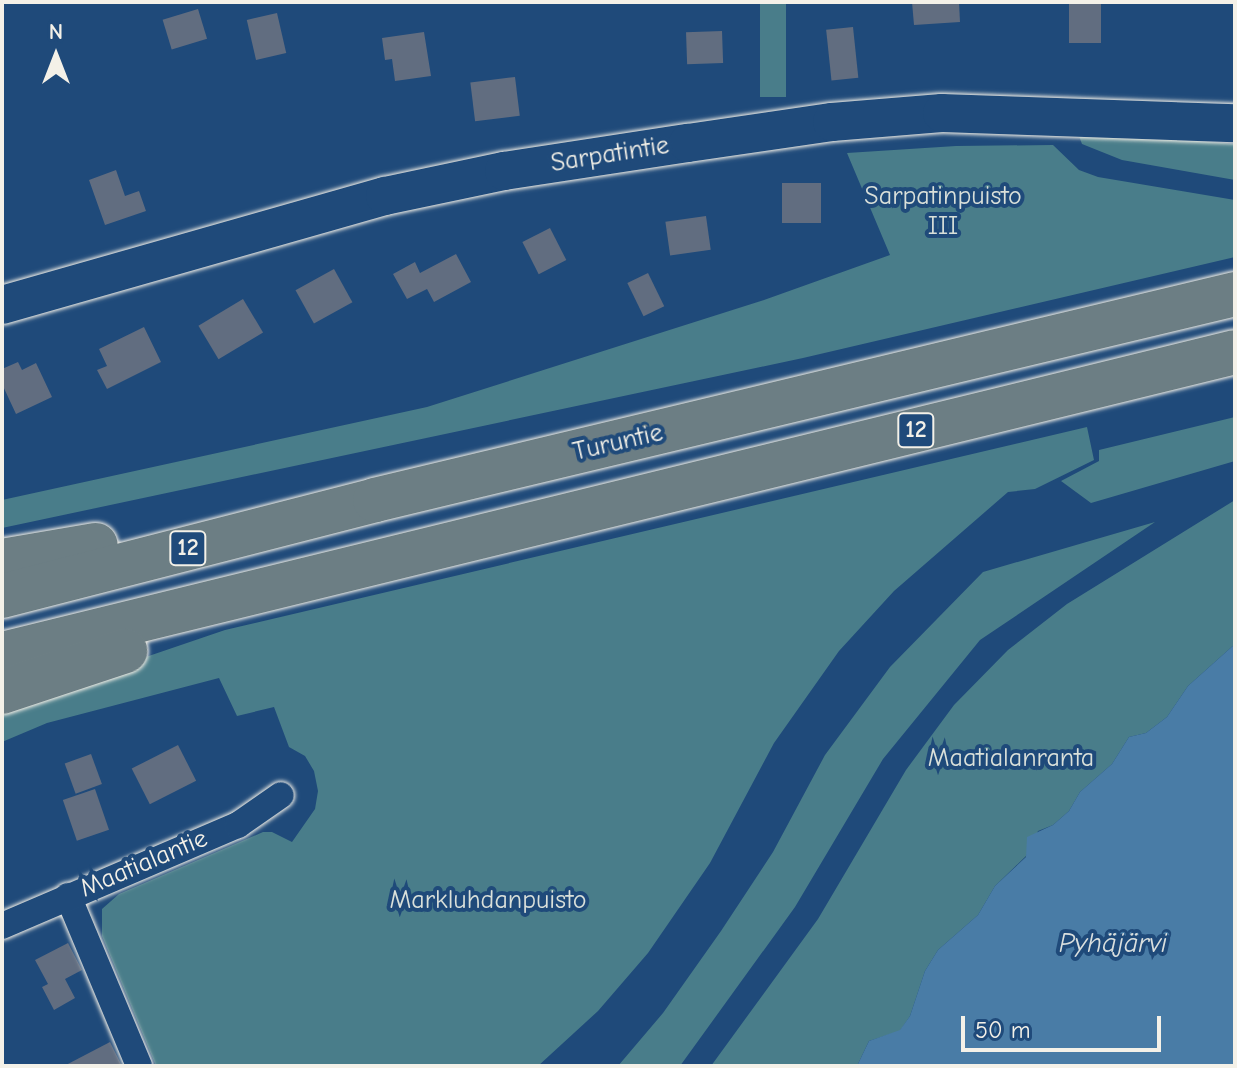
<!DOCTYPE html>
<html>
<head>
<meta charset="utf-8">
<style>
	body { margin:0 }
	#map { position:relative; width:1237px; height:1068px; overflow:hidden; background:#1f4a7a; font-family:"Comic Neue",sans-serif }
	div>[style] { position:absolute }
	.green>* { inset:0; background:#497d8a; transform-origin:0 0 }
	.water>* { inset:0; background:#497ca6 }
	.building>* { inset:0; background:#616d80; transform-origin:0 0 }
	.roads { filter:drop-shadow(0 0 2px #f4f1e8) drop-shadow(0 0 2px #f4f1e8) }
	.street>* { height:26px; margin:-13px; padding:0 13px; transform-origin:13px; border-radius:13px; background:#1f4a7a }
	.secondary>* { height:38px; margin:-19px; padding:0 19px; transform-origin:19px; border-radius:19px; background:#1f4a7a }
	.highway>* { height:44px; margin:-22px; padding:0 22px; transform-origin:22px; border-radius:22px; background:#6c7e84 }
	span { translate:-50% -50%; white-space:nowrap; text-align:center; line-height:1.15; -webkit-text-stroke:8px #1f4a7a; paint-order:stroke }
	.shield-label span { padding:2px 6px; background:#1f4a7a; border:2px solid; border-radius:6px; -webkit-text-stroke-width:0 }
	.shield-label { font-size:24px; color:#f4f1e8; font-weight:700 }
	.street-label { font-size:26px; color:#f4f1e8 }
	.park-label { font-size:26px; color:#dae0da }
	.water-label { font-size:28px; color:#dadfde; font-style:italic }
	.frame { position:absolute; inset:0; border:4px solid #f4f1e8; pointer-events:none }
	.north { position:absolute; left:16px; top:16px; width:80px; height:80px; -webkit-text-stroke:6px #1f4a7a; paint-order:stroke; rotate:0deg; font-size:22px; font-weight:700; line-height:32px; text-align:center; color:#f4f1e8 }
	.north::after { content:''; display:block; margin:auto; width:28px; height:36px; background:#f4f1e8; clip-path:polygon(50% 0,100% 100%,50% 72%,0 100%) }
	.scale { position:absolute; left:961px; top:1016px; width:200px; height:36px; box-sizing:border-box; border:4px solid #f4f1e8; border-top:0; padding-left:10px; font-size:24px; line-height:28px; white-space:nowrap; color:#f4f1e8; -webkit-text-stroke:6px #1f4a7a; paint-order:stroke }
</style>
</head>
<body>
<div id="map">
	<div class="green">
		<i style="left:760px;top:2px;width:26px;height:95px"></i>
		<i style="clip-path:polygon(1083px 132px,1235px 144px,1235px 180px,1122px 160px,1082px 144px,1079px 136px)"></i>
		<i style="clip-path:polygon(1053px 145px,1079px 170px,1098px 177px,1235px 200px,1235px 257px,803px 358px,2px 528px,2px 500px,427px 407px,764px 300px,890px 255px,847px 153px,956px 146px)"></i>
		<i style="clip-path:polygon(1235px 417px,1235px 461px,1091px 503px,1061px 481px,1099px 461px,1099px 450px)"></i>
		<i style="clip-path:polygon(1087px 427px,1094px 460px,1035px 489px,1008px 492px,894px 591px,839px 651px,774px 743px,710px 863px,648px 953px,598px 1011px,538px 1066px,156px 1066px,102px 936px,102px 909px,119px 894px,263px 832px,272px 832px,292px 842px,315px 809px,318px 791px,314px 771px,305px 756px,289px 747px,274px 707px,237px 716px,219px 678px,47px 723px,2px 742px,2px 706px,225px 630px)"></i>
		<i style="clip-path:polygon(1235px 500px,1235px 644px,1188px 686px,1167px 717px,1146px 733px,1129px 737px,1112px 764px,1080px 792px,1069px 811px,1053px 825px,1038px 831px,1026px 856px,995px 886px,978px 915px,938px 950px,925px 971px,910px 1016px,900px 1031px,869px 1041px,857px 1066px,711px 1066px,818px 919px,906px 770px,954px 705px,1008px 650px,1067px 604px)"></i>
		<i style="clip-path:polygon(1155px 522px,980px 640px,883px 759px,795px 907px,680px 1066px,618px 1066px,663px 1013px,721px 931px,773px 852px,825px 755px,890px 667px,983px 572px)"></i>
	</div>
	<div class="water">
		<i style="clip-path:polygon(1235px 644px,1235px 1066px,857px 1066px,869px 1041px,900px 1030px,910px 1016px,925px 971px,938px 950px,978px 915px,995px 886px,1026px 857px,1027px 837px,1053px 825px,1069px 811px,1080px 792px,1112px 764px,1129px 737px,1146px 733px,1167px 717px,1188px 686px)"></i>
	</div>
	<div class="building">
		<i style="clip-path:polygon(912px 2px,959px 2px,960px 22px,914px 25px)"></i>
		<i style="left:1069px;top:2px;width:32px;height:41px"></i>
		<i style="left:198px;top:9px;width:31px;height:37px;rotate:73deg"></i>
		<i style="left:277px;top:13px;width:41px;height:31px;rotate:77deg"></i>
		<i style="left:853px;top:27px;width:51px;height:27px;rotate:84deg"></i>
		<i style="left:722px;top:31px;width:32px;height:36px;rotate:88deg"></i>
		<i style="clip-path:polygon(424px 32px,431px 76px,395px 81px,392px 59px,385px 60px,382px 38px)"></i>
		<i style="left:515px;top:77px;width:39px;height:45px;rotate:83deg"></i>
		<i style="clip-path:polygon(116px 170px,125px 196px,139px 191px,146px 211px,105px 225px,89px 180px)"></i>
		<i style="left:782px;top:183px;width:39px;height:40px"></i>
		<i style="left:706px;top:216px;width:34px;height:41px;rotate:82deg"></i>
		<i style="left:550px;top:228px;width:36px;height:31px;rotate:63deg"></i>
		<i style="clip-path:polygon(456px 254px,471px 282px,434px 302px,427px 289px,407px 299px,393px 274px,415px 262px,420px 273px)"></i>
		<i style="left:334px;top:269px;width:38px;height:44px;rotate:61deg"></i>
		<i style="left:648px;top:273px;width:37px;height:23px;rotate:64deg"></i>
		<i style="left:243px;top:299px;width:39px;height:52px;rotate:59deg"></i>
		<i style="clip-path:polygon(144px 327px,161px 362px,107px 389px,97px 370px,107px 366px,99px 349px)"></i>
		<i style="clip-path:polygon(18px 362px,22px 370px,36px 363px,52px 397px,16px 414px,2px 384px,2px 369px)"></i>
		<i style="left:178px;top:745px;width:40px;height:52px;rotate:63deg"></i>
		<i style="left:91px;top:754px;width:32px;height:28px;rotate:70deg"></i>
		<i style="left:95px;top:789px;width:43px;height:34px;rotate:71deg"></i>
		<i style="clip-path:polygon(68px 943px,82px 970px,65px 979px,75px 998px,54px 1010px,42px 987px,48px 984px,35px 960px)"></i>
		<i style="clip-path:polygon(110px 1042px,122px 1066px,64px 1066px)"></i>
	</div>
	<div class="roads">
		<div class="street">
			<i style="left:68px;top:896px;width:184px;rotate:67.3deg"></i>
			<i style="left:2px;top:926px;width:257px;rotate:-23.2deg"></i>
			<i style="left:238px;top:825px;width:52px;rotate:-34.9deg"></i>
		</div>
		<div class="secondary">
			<i style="left:2px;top:305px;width:398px;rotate:-15.9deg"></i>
			<i style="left:385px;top:196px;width:122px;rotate:-11.9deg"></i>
			<i style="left:504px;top:171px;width:186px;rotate:-8.7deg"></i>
			<i style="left:688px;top:143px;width:146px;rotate:-8.3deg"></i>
			<i style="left:832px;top:122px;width:110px;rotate:-4.7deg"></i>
			<i style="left:942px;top:113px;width:293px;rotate:2deg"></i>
		</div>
		<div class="highway">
			<i style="left:2px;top:561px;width:95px;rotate:-9.7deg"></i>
			<i style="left:2px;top:596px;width:385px;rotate:-14.4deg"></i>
			<i style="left:375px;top:500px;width:884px;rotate:-13.47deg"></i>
			<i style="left:2px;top:654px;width:1269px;rotate:-13.76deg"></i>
			<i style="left:2px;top:692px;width:130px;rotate:-18.4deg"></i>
		</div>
	</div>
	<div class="shield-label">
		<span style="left:916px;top:430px">12</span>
		<span style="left:188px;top:548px">12</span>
	</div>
	<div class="street-label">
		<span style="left:610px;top:155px;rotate:-9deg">Sarpatintie</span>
		<span style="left:618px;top:443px;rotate:-13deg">Turuntie</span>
		<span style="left:144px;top:864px;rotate:-23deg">Maatialantie</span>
	</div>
	<div class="park-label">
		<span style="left:943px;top:212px">Sarpatinpuisto<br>III</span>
		<span style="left:1011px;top:759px">Maatialanranta</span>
		<span style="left:488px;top:901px">Markluhdanpuisto</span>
	</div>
	<div class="water-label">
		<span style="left:1113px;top:943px">Pyhäjärvi</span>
	</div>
	<div class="frame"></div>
	<div class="north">N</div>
	<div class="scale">50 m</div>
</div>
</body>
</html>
